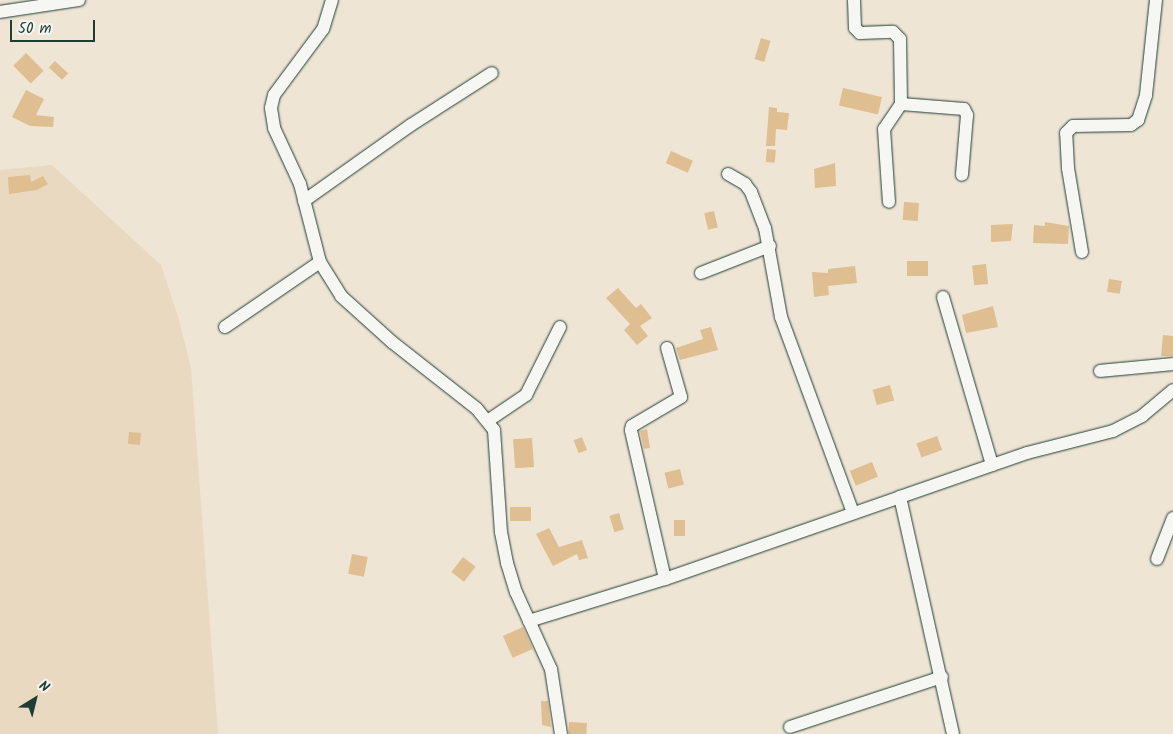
<!DOCTYPE html>
<html>
<head>
<meta charset="utf-8">
<style>
	body { margin:0 }
	#map { position:relative; width:1173px; height:734px; overflow:hidden; background:#efe5d5; font-family:Kalam,sans-serif }
	div>[style] { position:absolute }
	.built>* { inset:0; background:#ead9c1 }
	.building>* { inset:0; background:#dfbe91; transform-origin:0 0 }
	.roads { filter:drop-shadow(0 0 1px #1f3d34) drop-shadow(0 0 1px #1f3d34) }
	.minor>* { height:12px; margin:-6px; padding:0 6px; transform-origin:6px; border-radius:6px; background:#f6f6f2 }
	span { translate:-50% -50%; white-space:nowrap; text-align:center; line-height:1.15; -webkit-text-stroke:4px #f6f6f2; paint-order:stroke }
	.north { position:absolute; left:10px; top:674px; width:50px; height:50px; -webkit-text-stroke:4px #f6f6f2; paint-order:stroke; rotate:36deg; font-size:14px; font-weight:700; line-height:20px; text-align:center; color:#1f3d34 }
	.north::after { content:''; display:block; margin:auto; width:18px; height:22px; background:#1f3d34; clip-path:polygon(50% 0,100% 100%,50% 72%,0 100%) }
	.scale { position:absolute; left:10px; top:20px; width:85px; height:22px; box-sizing:border-box; border:2px solid #1f3d34; border-top:0; padding-left:6px; font-size:15px; line-height:18px; white-space:nowrap; color:#1f3d34; -webkit-text-stroke:4px #f6f6f2; paint-order:stroke }
</style>
</head>
<body>
<div id="map">
	<div class="built">
		<i style="clip-path:polygon(52px 165px,161px 265px,179px 320px,191px 368px,218px 734px,0 734px,0 170px)"></i>
	</div>
	<div class="building">
		<i style="left:761px;top:38px;width:10px;height:22px;rotate:17deg"></i>
		<i style="left:26px;top:53px;width:25px;height:18px;rotate:45deg"></i>
		<i style="left:55px;top:61px;width:18px;height:9px;rotate:43deg"></i>
		<i style="left:843px;top:88px;width:40px;height:18px;rotate:13deg"></i>
		<i style="clip-path:polygon(26px 90px,44px 99px,36px 115px,54px 117px,53px 127px,30px 126px,12px 117px)"></i>
		<i style="clip-path:polygon(769px 107px,777px 108px,777px 112px,789px 113px,787px 130px,776px 129px,775px 146px,766px 146px)"></i>
		<i style="left:767px;top:149px;width:9px;height:13px;rotate:6deg"></i>
		<i style="left:671px;top:151px;width:24px;height:13px;rotate:24deg"></i>
		<i style="clip-path:polygon(835px 163px,836px 186px,815px 188px,814px 169px)"></i>
		<i style="clip-path:polygon(30px 175px,31px 182px,43px 176px,48px 184px,37px 190px,9px 194px,8px 177px)"></i>
		<i style="left:904px;top:202px;width:15px;height:18px;rotate:4deg"></i>
		<i style="left:714px;top:211px;width:17px;height:10px;rotate:77deg"></i>
		<i style="clip-path:polygon(1045px 222px,1069px 226px,1068px 244px,1033px 243px,1034px 225px,1045px 226px)"></i>
		<i style="clip-path:polygon(1013px 224px,1011px 241px,991px 242px,991px 225px)"></i>
		<i style="left:928px;top:261px;width:15px;height:21px;rotate:90deg"></i>
		<i style="left:986px;top:264px;width:20px;height:14px;rotate:84deg"></i>
		<i style="clip-path:polygon(855px 266px,857px 283px,828px 286px,829px 295px,814px 297px,812px 272px,828px 273px,828px 269px)"></i>
		<i style="left:1109px;top:279px;width:13px;height:13px;rotate:9deg"></i>
		<i style="clip-path:polygon(618px 288px,636px 308px,641px 304px,652px 318px,640px 326px,648px 336px,637px 345px,624px 330px,630px 324px,606px 298px)"></i>
		<i style="clip-path:polygon(993px 306px,998px 327px,966px 333px,962px 315px)"></i>
		<i style="clip-path:polygon(711px 327px,718px 350px,680px 360px,676px 348px,703px 339px,700px 330px)"></i>
		<i style="clip-path:polygon(1163px 335px,1173px 336px,1173px 356px,1161px 356px)"></i>
		<i style="left:890px;top:385px;width:16px;height:18px;rotate:75deg"></i>
		<i style="clip-path:polygon(647px 429px,650px 448px,644px 449px,640px 431px)"></i>
		<i style="left:129px;top:432px;width:12px;height:12px;rotate:5deg"></i>
		<i style="left:937px;top:436px;width:15px;height:22px;rotate:70deg"></i>
		<i style="left:582px;top:437px;width:14px;height:9px;rotate:69deg"></i>
		<i style="left:532px;top:438px;width:29px;height:19px;rotate:86deg"></i>
		<i style="left:872px;top:462px;width:16px;height:24px;rotate:68deg"></i>
		<i style="left:680px;top:469px;width:16px;height:16px;rotate:76deg"></i>
		<i style="left:510px;top:507px;width:21px;height:14px"></i>
		<i style="left:619px;top:513px;width:17px;height:10px;rotate:73deg"></i>
		<i style="left:674px;top:520px;width:11px;height:16px"></i>
		<i style="clip-path:polygon(549px 528px,559px 547px,582px 540px,588px 558px,579px 560px,577px 554px,553px 566px,536px 534px)"></i>
		<i style="left:352px;top:554px;width:16px;height:20px;rotate:11deg"></i>
		<i style="left:463px;top:557px;width:16px;height:19px;rotate:38deg"></i>
		<i style="left:523px;top:627px;width:24px;height:22px;rotate:66deg"></i>
		<i style="clip-path:polygon(541px 701px,548px 701px,551px 727px,542px 725px)"></i>
		<i style="left:569px;top:722px;width:18px;height:12px;rotate:3deg"></i>
	</div>
	<div class="roads">
		<div class="minor">
			<i style="left:332px;top:0;width:30px;rotate:107deg"></i>
			<i style="left:323px;top:29px;width:82px;rotate:126.6deg"></i>
			<i style="left:274px;top:95px;width:13px;rotate:103deg"></i>
			<i style="left:271px;top:108px;width:20px;rotate:81deg"></i>
			<i style="left:274px;top:128px;width:62px;rotate:65.1deg"></i>
			<i style="left:300px;top:184px;width:81px;rotate:75.6deg"></i>
			<i style="left:320px;top:262px;width:40px;rotate:58deg"></i>
			<i style="left:341px;top:296px;width:69px;rotate:42deg"></i>
			<i style="left:392px;top:342px;width:108px;rotate:38.2deg"></i>
			<i style="left:477px;top:409px;width:27px;rotate:51deg"></i>
			<i style="left:494px;top:430px;width:102px;rotate:86.1deg"></i>
			<i style="left:501px;top:532px;width:32px;rotate:79deg"></i>
			<i style="left:507px;top:563px;width:30px;rotate:73deg"></i>
			<i style="left:516px;top:592px;width:85px;rotate:65.6deg"></i>
			<i style="left:551px;top:669px;width:66px;rotate:81.3deg"></i>
			<i style="left:854px;top:0;width:28px;rotate:88deg"></i>
			<i style="left:855px;top:28px;width:7px;rotate:45deg"></i>
			<i style="left:860px;top:33px;width:33px;rotate:-2deg"></i>
			<i style="left:893px;top:32px;width:10px;rotate:45deg"></i>
			<i style="left:900px;top:39px;width:65px;rotate:89.1deg"></i>
			<i style="left:901px;top:104px;width:30px;rotate:124deg"></i>
			<i style="left:884px;top:129px;width:73px;rotate:86.1deg"></i>
			<i style="left:0;top:12px;width:80px;rotate:-8.6deg"></i>
			<i style="left:901px;top:104px;width:63px;rotate:4.5deg"></i>
			<i style="left:964px;top:109px;width:7px;rotate:63deg"></i>
			<i style="left:967px;top:115px;width:60px;rotate:94.8deg"></i>
			<i style="left:728px;top:174px;width:20px;rotate:30deg"></i>
			<i style="left:745px;top:184px;width:10px;rotate:53deg"></i>
			<i style="left:751px;top:192px;width:39px;rotate:69deg"></i>
			<i style="left:765px;top:228px;width:90px;rotate:79.8deg"></i>
			<i style="left:781px;top:317px;width:209px;rotate:69.8deg"></i>
			<i style="left:304px;top:201px;width:131px;rotate:-35.4deg"></i>
			<i style="left:411px;top:125px;width:96px;rotate:-32.7deg"></i>
			<i style="left:1082px;top:252px;width:85px;rotate:-99.5deg"></i>
			<i style="left:1068px;top:168px;width:35px;rotate:-93deg"></i>
			<i style="left:1066px;top:133px;width:10px;rotate:-45deg"></i>
			<i style="left:1073px;top:126px;width:58px;rotate:-1deg"></i>
			<i style="left:1131px;top:125px;width:9px;rotate:-36deg"></i>
			<i style="left:1138px;top:120px;width:26px;rotate:-72deg"></i>
			<i style="left:1146px;top:95px;width:96px;rotate:-84deg"></i>
			<i style="left:701px;top:273px;width:74px;rotate:-21.4deg"></i>
			<i style="left:943px;top:297px;width:175px;rotate:73.7deg"></i>
			<i style="left:225px;top:327px;width:115px;rotate:-34.4deg"></i>
			<i style="left:1100px;top:371px;width:73px;rotate:-5.5deg"></i>
			<i style="left:489px;top:420px;width:45px;rotate:-34deg"></i>
			<i style="left:526px;top:395px;width:76px;rotate:-63.4deg"></i>
			<i style="left:1157px;top:559px;width:44px;rotate:-68.7deg"></i>
			<i style="left:665px;top:579px;width:153px;rotate:-102.9deg"></i>
			<i style="left:631px;top:430px;width:4px;rotate:-76deg"></i>
			<i style="left:632px;top:426px;width:57px;rotate:-30.6deg"></i>
			<i style="left:681px;top:397px;width:51px;rotate:-105.9deg"></i>
			<i style="left:529px;top:621px;width:142px;rotate:-17.2deg"></i>
			<i style="left:665px;top:579px;width:249px;rotate:-19.2deg"></i>
			<i style="left:790px;top:727px;width:160px;rotate:-18.2deg"></i>
			<i style="left:953px;top:734px;width:243px;rotate:-102.6deg"></i>
			<i style="left:900px;top:497px;width:134px;rotate:-19.1deg"></i>
			<i style="left:1027px;top:453px;width:89px;rotate:-14.3deg"></i>
			<i style="left:1113px;top:431px;width:33px;rotate:-27deg"></i>
			<i style="left:1142px;top:416px;width:40px;rotate:-40deg"></i>
		</div>
	</div>
	<div class="north">N</div>
	<div class="scale">50 m</div>
</div>
</body>
</html>
